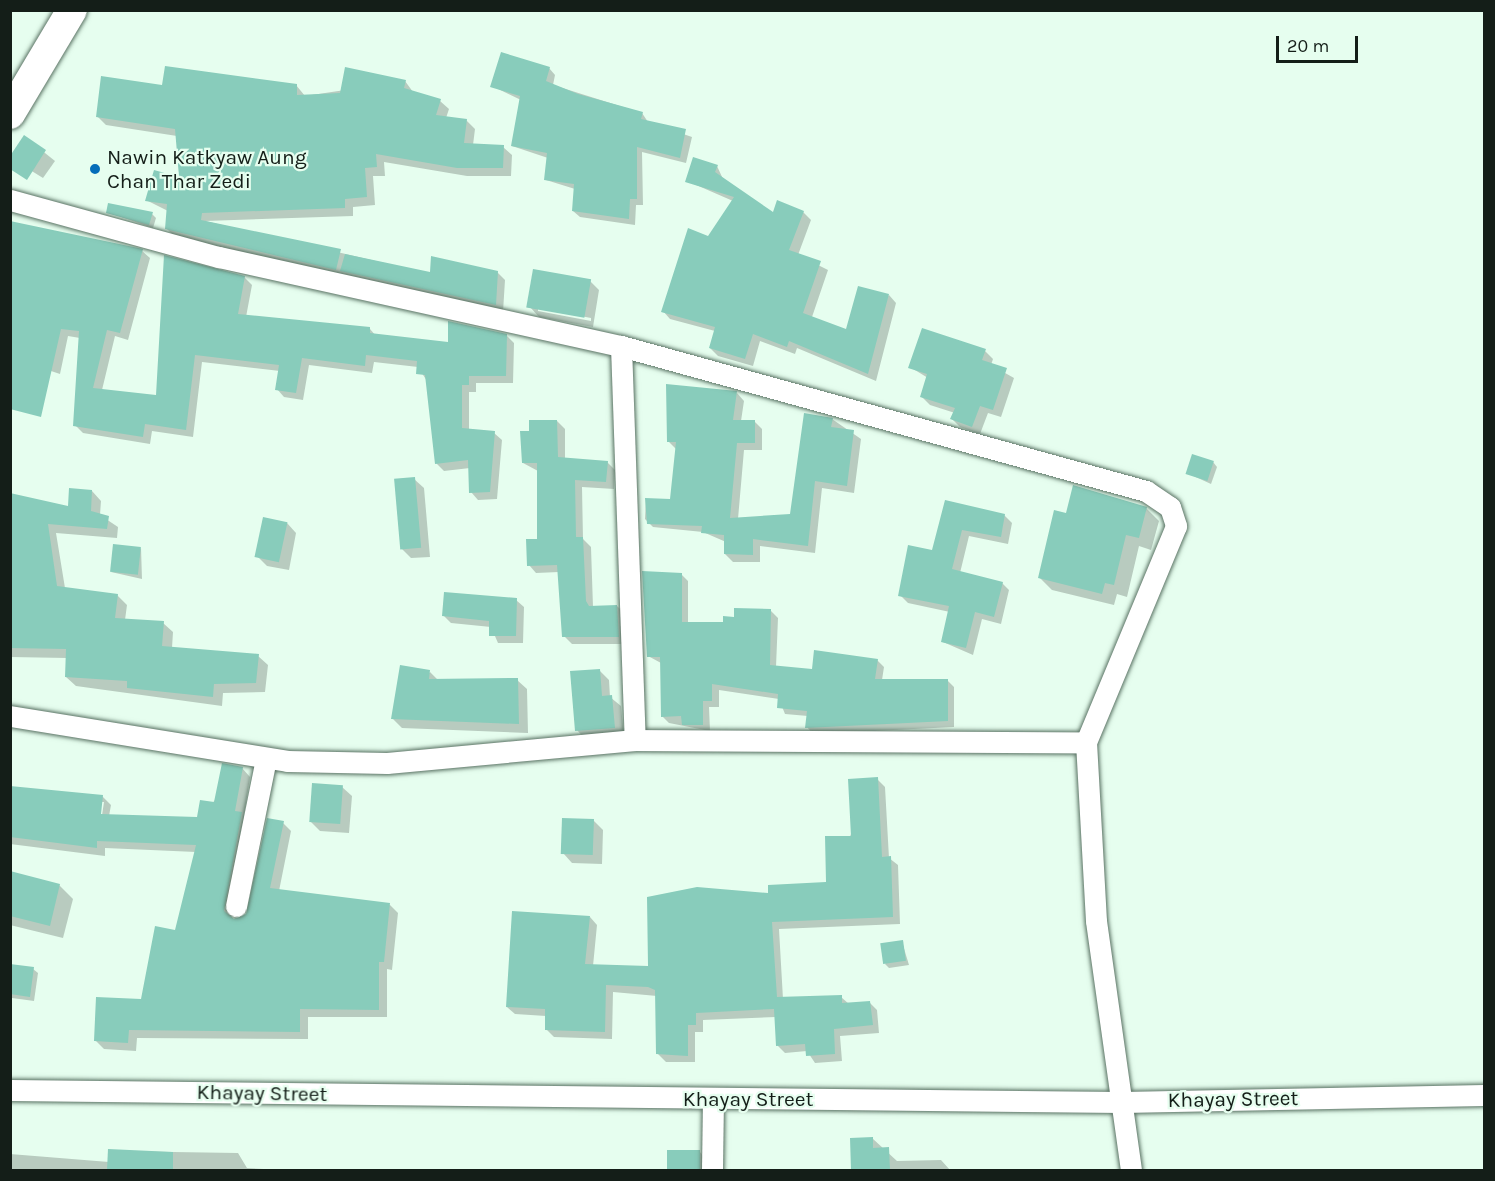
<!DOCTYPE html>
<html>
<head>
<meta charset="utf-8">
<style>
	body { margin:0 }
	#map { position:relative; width:1495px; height:1181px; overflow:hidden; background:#e6feef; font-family:Karla,sans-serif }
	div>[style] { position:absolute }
	.shadow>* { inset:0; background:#0003 }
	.building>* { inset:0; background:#8cb; transform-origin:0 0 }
	.roads { filter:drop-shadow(0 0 2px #597263) drop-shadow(0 0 2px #597263) }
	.street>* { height:21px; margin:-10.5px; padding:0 10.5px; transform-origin:10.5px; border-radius:10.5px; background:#fff }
	.secondary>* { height:30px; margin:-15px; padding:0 15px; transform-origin:15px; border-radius:15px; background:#fff }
	.dots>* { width:16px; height:16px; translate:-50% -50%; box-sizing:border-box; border:3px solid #e6feef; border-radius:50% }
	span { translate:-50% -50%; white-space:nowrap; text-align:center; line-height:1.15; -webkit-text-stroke:4.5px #e6feef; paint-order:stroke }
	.poi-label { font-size:21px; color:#141e18 }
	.left { translate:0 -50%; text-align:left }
	.street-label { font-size:21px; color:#141e18 }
	.frame { position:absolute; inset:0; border:12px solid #141e18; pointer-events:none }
	.scale { position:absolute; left:1276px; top:36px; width:82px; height:27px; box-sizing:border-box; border:3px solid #141e18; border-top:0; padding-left:8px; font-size:18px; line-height:21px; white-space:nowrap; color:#141e18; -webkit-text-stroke:4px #e6feef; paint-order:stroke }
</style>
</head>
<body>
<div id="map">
	<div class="shadow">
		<i style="clip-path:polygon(549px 68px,555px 75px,553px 85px,642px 113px,648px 122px,692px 137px,686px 163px,642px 152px,643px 205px,636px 205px,635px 225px,580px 217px,573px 211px,575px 189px,546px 180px,548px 158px,512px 146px,521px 100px,492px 86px)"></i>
		<i style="clip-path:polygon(405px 81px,413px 92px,440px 101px,449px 109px,446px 118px,466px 120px,475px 129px,473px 145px,503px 147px,512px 155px,511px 176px,467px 176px,384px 162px,385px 176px,373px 176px,375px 205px,353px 207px,353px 216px,205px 221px,431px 274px,497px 272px,505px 280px,503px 312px,175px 237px,167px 229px,168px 211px,146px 200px,181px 179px,177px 136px,106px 125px,97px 116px,163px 87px,296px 85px,305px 96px)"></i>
		<i style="clip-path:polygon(25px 137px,55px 161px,43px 178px,22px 165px)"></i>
		<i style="clip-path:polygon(717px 166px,723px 179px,773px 214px,803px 212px,811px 220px,798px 255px,828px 270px,812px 317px,848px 331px,889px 295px,896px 303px,876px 381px,797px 348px,795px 354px,760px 341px,753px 366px,718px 356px,710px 348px,715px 331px,670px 319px,663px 311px,733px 201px,687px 181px)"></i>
		<i style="clip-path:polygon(107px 212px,152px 214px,156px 218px,153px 228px)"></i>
		<i style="clip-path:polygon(142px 251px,150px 258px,128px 340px,115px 336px,102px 390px,158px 397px,244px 277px,252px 285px,246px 317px,370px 329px,376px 336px,449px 344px,506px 335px,514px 343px,513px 383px,476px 383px,476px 392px,469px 392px,469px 430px,494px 433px,502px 440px,497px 499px,478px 500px,471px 492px,470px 468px,444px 471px,436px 463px,427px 381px,418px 367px,374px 362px,372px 373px,309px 365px,303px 400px,284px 397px,277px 389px,280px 371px,202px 362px,193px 437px,152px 431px,150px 444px,83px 433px,75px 425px,80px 338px,68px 336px,60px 374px,42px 368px,10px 376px)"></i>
		<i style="clip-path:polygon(evenodd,590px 281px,599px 290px,593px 327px,539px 317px,530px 307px,590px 281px,538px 308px,591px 318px,591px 321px,538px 311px,538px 308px)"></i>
		<i style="clip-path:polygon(985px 351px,993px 359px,991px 365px,1014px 378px,1001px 417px,988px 413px,980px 434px,960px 427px,952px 419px,955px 413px,930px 405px,922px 397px,928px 378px,910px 367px)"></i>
		<i style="clip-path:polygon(737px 393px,744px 401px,741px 421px,754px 421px,762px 429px,762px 450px,744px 450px,738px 519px,791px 516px,832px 419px,861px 439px,854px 493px,822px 488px,815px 553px,760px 546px,760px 562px,733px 562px,725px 554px,726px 542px,703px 532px,653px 527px,645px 519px,646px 499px,671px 501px,676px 449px,668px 441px)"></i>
		<i style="clip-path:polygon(557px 421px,565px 429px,565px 459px,607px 462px,615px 470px,614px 489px,582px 487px,583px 539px,591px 547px,593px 607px,617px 606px,625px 614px,626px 644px,572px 644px,564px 636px,559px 572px,536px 573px,529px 565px,539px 540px,538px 471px,523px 463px,531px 432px)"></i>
		<i style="clip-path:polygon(1213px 462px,1217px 467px,1211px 484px,1187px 473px)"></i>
		<i style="clip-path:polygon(414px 479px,424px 488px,430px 557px,411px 558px,402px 549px)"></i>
		<i style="clip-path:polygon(92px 491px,101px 501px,100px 515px,118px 527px,117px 538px,56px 533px,65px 588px,117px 595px,127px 605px,125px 620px,163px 623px,173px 632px,172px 648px,258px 656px,268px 665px,265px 692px,223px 693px,222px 706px,76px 686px,66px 677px,67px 658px,10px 657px,10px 495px,70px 508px)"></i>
		<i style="clip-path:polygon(946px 501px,1004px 515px,1012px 523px,1008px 544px,969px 536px,960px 573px,1002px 583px,1009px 590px,1001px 624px,982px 619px,973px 655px,943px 642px,950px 612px,908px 603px,900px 595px,933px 552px)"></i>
		<i style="clip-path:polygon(1146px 508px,1159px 521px,1151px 550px,1139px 546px,1127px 597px,1117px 594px,1114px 605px,1052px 590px,1040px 578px,1067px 515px)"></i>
		<i style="clip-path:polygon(287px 523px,296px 533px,289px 570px,267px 566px,257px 556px)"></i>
		<i style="clip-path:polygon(141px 548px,142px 579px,111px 572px)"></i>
		<i style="clip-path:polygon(681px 574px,688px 581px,688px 624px,724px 623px,771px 611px,778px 618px,776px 667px,813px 671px,877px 660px,884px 667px,882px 680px,947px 680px,954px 687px,954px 727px,813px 734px,807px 727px,808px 716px,785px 714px,779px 699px,719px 690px,719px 707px,709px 707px,710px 731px,669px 723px,662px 716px,661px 663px,648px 656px)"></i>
		<i style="clip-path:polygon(516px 600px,524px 607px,523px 643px,498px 643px,491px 627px,451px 623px,444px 616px)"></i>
		<i style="clip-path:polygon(599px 670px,609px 680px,610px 697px,621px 706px,624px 737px,586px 740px,577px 730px)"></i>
		<i style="clip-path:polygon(430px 672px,439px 681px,517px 680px,527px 689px,528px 733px,402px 728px,393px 719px)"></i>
		<i style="clip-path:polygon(evenodd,242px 768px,250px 777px,244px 816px,250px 822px,232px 919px,247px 915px,283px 823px,291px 831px,279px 891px,390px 905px,398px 913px,392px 970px,387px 969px,387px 1017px,308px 1017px,308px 1039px,137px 1038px,136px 1051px,104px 1049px,96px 1041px,142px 1001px,176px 932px,196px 852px,105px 848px,105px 856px,10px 844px,10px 787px,102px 796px,111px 805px,109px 816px,199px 819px,242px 768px,101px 802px,104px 802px,101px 822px,101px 802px)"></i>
		<i style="clip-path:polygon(877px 779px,885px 787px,889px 858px,898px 865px,900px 924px,779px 929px,783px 999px,841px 997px,849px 1004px,870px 1003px,877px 1010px,879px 1033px,840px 1036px,842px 1061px,815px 1063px,807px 1051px,785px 1053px,777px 1045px,776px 1017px,703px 1020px,703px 1032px,695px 1032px,695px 1062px,666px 1062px,658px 1054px,657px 996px,613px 992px,612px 1039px,554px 1037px,546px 1029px,546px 1016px,515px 1014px,507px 1007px,590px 917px,597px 925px,593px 966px,650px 967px,770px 895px,828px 883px)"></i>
		<i style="clip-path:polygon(342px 787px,352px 796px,349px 833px,320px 831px,311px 822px)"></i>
		<i style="clip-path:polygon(593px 820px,603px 830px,602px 864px,572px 863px,563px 853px)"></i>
		<i style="clip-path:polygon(10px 873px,59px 885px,73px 899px,63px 938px,10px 925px)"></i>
		<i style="clip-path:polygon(902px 942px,909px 965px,889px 968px,885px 964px)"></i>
		<i style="clip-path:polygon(33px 969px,38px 973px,34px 1001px,12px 998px,10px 972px)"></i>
		<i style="clip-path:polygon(872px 1138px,897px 1161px,941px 1160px,950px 1170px,853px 1170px,851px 1139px)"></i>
		<i style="clip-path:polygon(109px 1151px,238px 1153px,247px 1168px,283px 1170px,10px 1170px,10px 1154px,109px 1162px)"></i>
		<i style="clip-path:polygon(669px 1151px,699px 1151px,708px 1161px,709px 1170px,669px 1170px)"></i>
	</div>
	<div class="building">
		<i style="clip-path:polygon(501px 52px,550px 67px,546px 81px,578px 94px,643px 112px,641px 119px,686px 129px,680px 158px,637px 147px,637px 199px,630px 199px,629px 219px,572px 211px,574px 184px,544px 180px,547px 153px,511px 146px,520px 96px,490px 87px)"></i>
		<i style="clip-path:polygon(165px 66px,297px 84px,297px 95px,340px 93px,345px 67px,406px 80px,404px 88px,441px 99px,436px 115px,467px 119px,464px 143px,504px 145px,503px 168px,457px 168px,376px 154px,377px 167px,365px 168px,367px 197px,345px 199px,345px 208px,202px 213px,201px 220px,341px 249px,336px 270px,165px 229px,167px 204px,145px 201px,154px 170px,179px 177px,175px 129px,96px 117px,101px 76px,162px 85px)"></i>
		<i style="clip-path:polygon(24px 135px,46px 150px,27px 180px,10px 169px,10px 156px)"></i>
		<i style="clip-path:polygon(693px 157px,718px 165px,715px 172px,773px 212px,777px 200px,804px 211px,789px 250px,821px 261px,803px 313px,846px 329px,858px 286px,889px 294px,868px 374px,789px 341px,787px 347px,753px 334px,745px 359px,709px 348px,715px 327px,661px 312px,688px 228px,708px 236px,734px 197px,685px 182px)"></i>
		<i style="clip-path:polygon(108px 203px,153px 212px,149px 225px,106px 213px)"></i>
		<i style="clip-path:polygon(10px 221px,143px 249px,120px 333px,107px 330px,93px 388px,156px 395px,164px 255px,245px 276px,238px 314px,370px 327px,370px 333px,448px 342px,448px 321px,507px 334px,506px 376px,469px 376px,469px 385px,462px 385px,462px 428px,495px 431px,490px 492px,469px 493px,468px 460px,435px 464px,425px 375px,416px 374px,417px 361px,366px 355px,365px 366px,302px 358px,296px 393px,275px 390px,279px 365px,195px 355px,186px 430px,145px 424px,143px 437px,73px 426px,79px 331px,61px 329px,41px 417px,10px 409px)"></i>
		<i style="clip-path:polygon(345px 254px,430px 272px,431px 256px,498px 271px,496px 305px,340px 271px)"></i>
		<i style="left:533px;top:269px;width:59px;height:39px;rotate:10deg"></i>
		<i style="clip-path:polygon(922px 328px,986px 349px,982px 360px,1007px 368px,993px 410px,980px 406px,972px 427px,950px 419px,955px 408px,920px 397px,927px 374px,908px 368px)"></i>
		<i style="clip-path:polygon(666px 384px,737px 391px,733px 420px,755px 420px,755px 443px,737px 443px,730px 518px,790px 514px,804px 413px,833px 418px,831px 427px,854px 430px,847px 486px,815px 481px,808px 546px,753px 539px,753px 555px,724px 554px,724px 535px,701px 533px,702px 526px,647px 524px,645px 498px,670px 499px,676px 442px,667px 442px)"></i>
		<i style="clip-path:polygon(529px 420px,557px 420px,558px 457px,608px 461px,606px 482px,575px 480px,576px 537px,583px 537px,586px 601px,589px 606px,617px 605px,619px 637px,562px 637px,557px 565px,527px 566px,526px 539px,537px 539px,537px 463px,522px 463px,520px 431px,529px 431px)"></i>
		<i style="left:1192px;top:454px;width:23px;height:21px;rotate:18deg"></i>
		<i style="left:415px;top:477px;width:71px;height:21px;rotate:85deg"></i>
		<i style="clip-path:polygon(1073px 485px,1147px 507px,1139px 538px,1126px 535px,1114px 585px,1105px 583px,1102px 594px,1038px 578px,1054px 510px,1066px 513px)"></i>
		<i style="clip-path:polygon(69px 488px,92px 490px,91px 511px,109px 516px,107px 529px,48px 524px,57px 586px,118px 594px,115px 618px,164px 621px,162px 646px,259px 654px,256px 683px,214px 684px,213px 697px,127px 688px,127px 681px,65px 677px,66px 649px,10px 648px,10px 493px,68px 506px)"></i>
		<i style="clip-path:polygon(945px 500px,1005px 514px,1001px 537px,962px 530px,952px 569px,1003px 582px,994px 617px,975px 612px,966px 648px,941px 642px,949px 606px,898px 596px,908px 545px,932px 550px)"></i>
		<i style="left:263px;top:517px;width:25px;height:41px;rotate:12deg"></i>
		<i style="left:113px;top:544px;width:28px;height:28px;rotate:6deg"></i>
		<i style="clip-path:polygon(642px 571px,682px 573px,682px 622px,723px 622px,723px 616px,734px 617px,734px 608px,771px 609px,770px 665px,812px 669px,814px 650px,878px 659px,875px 679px,948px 679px,948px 721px,805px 728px,807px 711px,777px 708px,778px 694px,712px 684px,712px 701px,703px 701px,703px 725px,682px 725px,681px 716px,661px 717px,660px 657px,647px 657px)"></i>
		<i style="clip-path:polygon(444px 592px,517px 598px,516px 636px,489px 636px,489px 621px,442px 616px)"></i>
		<i style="clip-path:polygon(400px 665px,430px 670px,429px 679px,518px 678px,519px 724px,391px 719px)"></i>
		<i style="clip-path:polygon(600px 669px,602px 696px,612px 695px,615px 728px,575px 731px,570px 671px)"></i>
		<i style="clip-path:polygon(222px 763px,243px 767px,235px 811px,242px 812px,224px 911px,234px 919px,246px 914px,267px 818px,284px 821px,270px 888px,390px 903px,384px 962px,379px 962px,379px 1010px,300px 1009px,300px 1032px,129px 1030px,128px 1043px,94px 1041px,96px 997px,141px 999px,155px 926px,175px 930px,196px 845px,97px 841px,97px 848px,10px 837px,10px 786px,103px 795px,101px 814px,197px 817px,200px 800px,214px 802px)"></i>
		<i style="clip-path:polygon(878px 777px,882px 857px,891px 856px,893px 917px,772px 922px,777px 997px,842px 995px,842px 1003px,870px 1001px,873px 1025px,834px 1029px,835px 1054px,806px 1056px,805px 1044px,776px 1046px,774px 1009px,696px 1013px,696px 1025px,688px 1025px,688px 1056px,656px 1054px,655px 990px,648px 987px,606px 985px,605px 1032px,545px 1030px,545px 1009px,506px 1007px,512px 911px,590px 916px,585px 964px,648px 966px,647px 897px,697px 887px,768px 893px,768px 885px,826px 882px,825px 836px,851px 836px,848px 779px)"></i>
		<i style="left:312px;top:783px;width:31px;height:39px;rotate:4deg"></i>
		<i style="left:562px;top:818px;width:32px;height:36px;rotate:2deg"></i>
		<i style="clip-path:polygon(10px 871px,60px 884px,50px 926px,10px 916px)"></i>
		<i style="left:903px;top:940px;width:21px;height:23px;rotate:82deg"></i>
		<i style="clip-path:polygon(10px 964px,34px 967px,30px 997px,10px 994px)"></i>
		<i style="clip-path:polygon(873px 1137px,873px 1148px,889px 1147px,890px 1170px,851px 1170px,850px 1138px)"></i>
		<i style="clip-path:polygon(108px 1149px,173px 1152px,173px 1170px,107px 1170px)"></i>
		<i style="left:667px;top:1150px;width:33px;height:20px"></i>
	</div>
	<div class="roads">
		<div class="street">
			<i style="left:10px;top:200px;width:217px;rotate:15.3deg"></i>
			<i style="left:219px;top:257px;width:412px;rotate:12.5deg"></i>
			<i style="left:621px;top:346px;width:545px;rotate:15.44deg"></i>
			<i style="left:1146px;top:491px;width:29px;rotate:34deg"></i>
			<i style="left:1170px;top:507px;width:20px;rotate:72deg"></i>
			<i style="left:1176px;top:526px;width:234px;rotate:112.6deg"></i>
			<i style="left:1086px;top:742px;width:179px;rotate:86.8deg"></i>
			<i style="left:1096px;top:921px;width:251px;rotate:82deg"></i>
			<i style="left:621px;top:346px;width:394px;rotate:88deg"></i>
			<i style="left:10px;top:716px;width:281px;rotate:9.2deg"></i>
			<i style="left:287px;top:761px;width:100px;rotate:1.1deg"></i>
			<i style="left:387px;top:763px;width:249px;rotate:-5.3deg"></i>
			<i style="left:635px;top:740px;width:451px;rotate:0.3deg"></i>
			<i style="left:236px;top:906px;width:150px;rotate:-78.5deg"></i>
			<i style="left:10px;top:1090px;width:1112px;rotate:0.62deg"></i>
			<i style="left:1122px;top:1102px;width:362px;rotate:-1.1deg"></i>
			<i style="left:712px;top:1170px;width:71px;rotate:-89.2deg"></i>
		</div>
		<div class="secondary">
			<i style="left:10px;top:114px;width:121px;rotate:-59.2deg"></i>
		</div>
	</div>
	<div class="dots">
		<i style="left:95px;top:169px;background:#056db9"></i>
	</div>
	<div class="poi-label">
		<span class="left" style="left:107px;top:169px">Nawin Katkyaw Aung<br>Chan Thar Zedi</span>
	</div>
	<div class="street-label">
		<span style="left:262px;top:1093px;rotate:1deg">Khayay Street</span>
		<span style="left:748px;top:1099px">Khayay Street</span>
		<span style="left:1233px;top:1099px;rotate:-1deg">Khayay Street</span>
	</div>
	<div class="frame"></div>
	<div class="scale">20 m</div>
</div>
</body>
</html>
